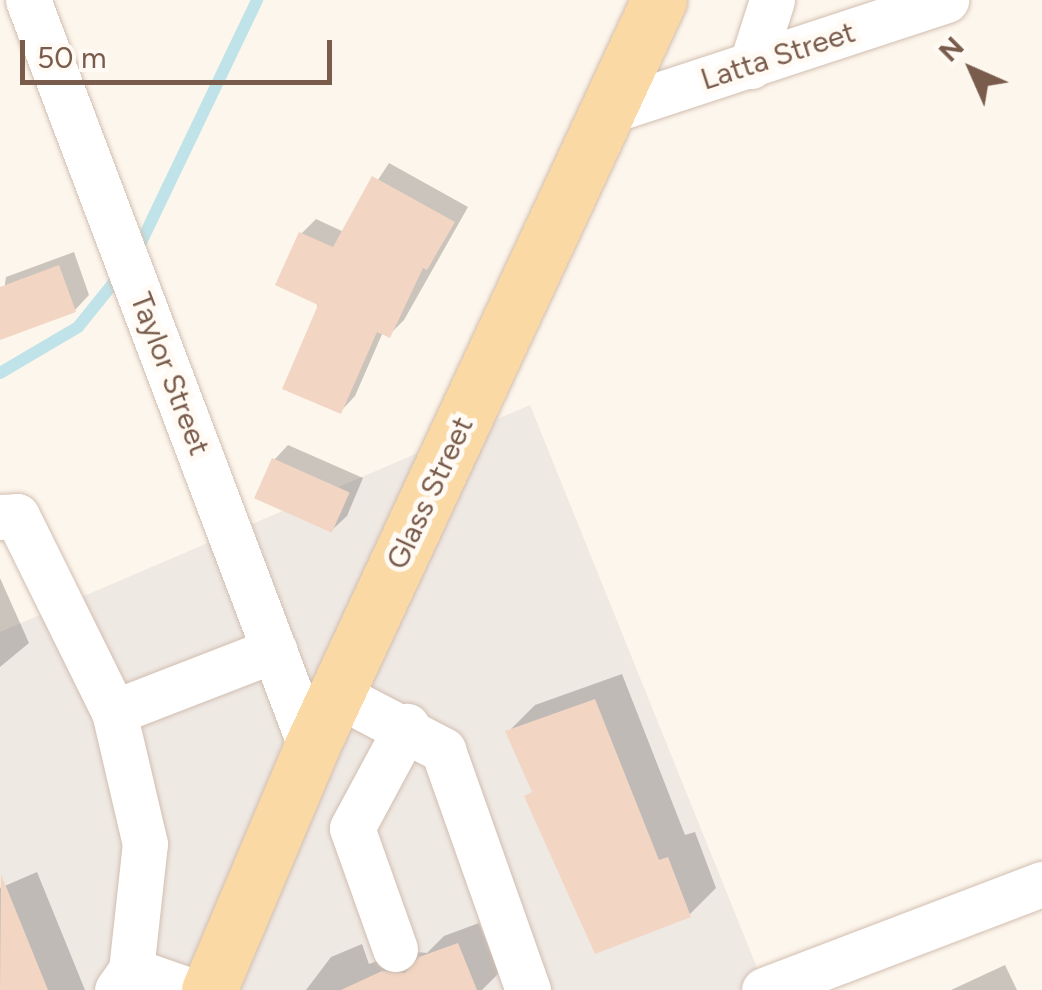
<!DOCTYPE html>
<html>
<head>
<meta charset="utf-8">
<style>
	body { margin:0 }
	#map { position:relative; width:1042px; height:990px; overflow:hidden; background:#fdf6ec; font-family:Figtree,sans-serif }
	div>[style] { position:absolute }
	.industrial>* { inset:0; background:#efe9e4 }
	.shadow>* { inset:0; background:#0003 }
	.stream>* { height:12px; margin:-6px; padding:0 6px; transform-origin:6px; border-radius:6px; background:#bfe3e8 }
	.building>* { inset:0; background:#f3d5c3; transform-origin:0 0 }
	.roads { filter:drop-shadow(0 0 2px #d1beb0) drop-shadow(0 0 2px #d1beb0) }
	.minor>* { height:45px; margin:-22.5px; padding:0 22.5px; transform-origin:22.5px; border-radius:22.5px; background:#fff }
	.major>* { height:55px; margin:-27.5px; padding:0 27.5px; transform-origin:27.5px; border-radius:27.5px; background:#fbd9a5 }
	span { translate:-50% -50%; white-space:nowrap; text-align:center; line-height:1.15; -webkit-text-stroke:10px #fffaf3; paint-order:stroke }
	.street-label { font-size:30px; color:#7a5c4d }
	.north { position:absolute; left:922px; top:20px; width:100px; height:100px; -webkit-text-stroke:8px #fffaf3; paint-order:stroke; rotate:315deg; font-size:28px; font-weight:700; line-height:40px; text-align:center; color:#7a5c4d }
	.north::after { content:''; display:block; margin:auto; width:35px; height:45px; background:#7a5c4d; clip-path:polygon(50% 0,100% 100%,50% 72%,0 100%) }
	.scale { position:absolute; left:20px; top:40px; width:312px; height:45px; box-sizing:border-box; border:5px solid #7a5c4d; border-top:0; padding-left:12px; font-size:30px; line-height:35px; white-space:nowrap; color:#7a5c4d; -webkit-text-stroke:8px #fffaf3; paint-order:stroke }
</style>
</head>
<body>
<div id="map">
	<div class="industrial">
		<i style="clip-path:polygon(530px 405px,766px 990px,0 990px,0 632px)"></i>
	</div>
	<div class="shadow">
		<i style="clip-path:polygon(389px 163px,468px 207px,404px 320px,389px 335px,383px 332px,355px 396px,341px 411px,301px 234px,316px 219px,344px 232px)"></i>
		<i style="clip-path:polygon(74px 252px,89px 295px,75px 310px,0 317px,6px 277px)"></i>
		<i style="clip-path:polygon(288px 445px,363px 478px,347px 516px,332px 530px,274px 460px)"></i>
		<i style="clip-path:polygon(0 578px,29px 643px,0 667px)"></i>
		<i style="clip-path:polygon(622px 674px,685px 835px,695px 832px,716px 888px,689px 915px,527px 797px,534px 790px,508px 732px,535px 705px)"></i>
		<i style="clip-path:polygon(37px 872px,85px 990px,0 990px,0 888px)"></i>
		<i style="clip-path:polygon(479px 923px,499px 973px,482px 990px,306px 990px,331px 957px,362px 944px,369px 964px,405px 951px,427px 953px,444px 936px)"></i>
		<i style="clip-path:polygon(1005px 965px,1017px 990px,951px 990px)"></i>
	</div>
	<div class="stream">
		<i style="left:135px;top:255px;width:283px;rotate:-64.4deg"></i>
		<i style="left:0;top:373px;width:91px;rotate:-30.5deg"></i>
		<i style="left:78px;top:327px;width:67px;rotate:-51.1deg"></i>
	</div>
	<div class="building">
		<i style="clip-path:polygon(372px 176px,455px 222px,427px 270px,423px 268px,390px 338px,377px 332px,341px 414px,282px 389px,318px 305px,275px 285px,299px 232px,333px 247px)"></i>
		<i style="clip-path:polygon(59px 265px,76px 312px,0 340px,0 287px)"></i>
		<i style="left:272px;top:458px;width:85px;height:44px;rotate:24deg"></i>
		<i style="clip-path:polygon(595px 699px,659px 860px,668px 857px,691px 917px,595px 954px,524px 796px,532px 792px,505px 731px)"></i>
		<i style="clip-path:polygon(1px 874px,48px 990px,0 990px)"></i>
		<i style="clip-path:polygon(458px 943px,477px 990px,341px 990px,382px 971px,405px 973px,419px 957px)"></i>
	</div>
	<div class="roads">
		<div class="minor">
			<i style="left:28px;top:0;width:800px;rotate:69.28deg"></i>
			<i style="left:751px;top:66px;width:69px;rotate:-72.3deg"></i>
			<i style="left:609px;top:111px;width:355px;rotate:-18.2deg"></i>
			<i style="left:0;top:517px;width:17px;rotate:-3deg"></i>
			<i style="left:17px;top:516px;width:219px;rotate:63.7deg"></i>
			<i style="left:336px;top:694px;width:121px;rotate:27.6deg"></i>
			<i style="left:443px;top:750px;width:255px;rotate:70.5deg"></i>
			<i style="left:395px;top:949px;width:128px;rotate:-109.6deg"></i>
			<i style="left:352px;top:828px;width:116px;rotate:-61.7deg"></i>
			<i style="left:131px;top:970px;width:60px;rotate:19.3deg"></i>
			<i style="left:117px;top:990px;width:24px;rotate:-55deg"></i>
			<i style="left:131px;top:970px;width:127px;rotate:-83.7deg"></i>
			<i style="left:145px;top:844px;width:136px;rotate:-103.2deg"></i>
			<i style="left:114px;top:712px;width:172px;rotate:-21.2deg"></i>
			<i style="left:764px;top:990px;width:298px;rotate:-20.9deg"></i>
		</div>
		<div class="major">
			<i style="left:209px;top:990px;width:263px;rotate:-67.1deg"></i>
			<i style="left:311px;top:748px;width:825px;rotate:-65.05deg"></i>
		</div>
	</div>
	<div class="street-label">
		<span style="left:778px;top:56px;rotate:-18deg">Latta Street</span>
		<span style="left:170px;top:374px;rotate:69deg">Taylor Street</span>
		<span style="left:430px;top:493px;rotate:-65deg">Glass Street</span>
	</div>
	<div class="north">N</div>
	<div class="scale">50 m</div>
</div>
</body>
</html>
